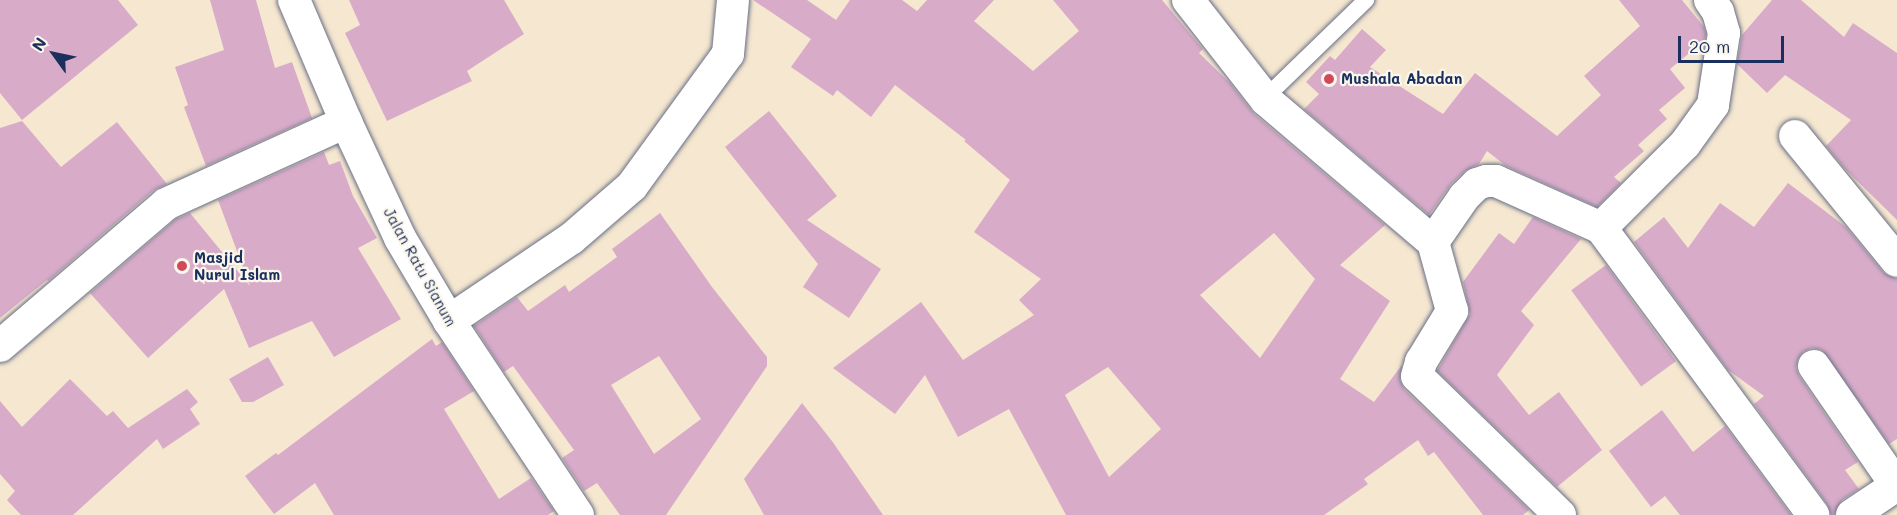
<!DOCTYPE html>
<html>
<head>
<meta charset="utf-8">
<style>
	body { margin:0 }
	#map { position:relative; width:1897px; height:515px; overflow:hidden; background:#f6e7d0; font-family:Mali,sans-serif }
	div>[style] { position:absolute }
	.building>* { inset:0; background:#d8acc9; transform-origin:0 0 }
	.roads { filter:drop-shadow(0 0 2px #686f86) drop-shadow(0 0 2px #686f86) }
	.service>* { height:16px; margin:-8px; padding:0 8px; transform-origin:8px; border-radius:8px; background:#fff }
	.minor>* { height:32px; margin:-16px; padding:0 16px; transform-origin:16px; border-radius:16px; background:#fff }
	.dots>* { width:16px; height:16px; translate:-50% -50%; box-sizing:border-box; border:3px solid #fbf7ec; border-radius:50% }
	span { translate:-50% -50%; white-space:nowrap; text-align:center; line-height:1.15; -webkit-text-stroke:4.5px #fbf7ec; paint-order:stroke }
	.poi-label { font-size:15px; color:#1b2f5e; font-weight:700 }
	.left { translate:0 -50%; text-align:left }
	.street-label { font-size:15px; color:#1b2f5e }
	.north { position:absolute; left:24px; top:24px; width:60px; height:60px; -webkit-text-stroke:4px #fbf7ec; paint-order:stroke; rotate:303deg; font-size:16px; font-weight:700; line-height:24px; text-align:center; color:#1b2f5e }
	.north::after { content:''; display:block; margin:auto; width:21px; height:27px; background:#1b2f5e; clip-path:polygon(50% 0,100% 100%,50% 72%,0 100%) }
	.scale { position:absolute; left:1678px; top:36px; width:106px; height:27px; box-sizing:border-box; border:3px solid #1b2f5e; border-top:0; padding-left:8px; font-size:18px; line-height:21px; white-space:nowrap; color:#1b2f5e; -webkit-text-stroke:4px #fbf7ec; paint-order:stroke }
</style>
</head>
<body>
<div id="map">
	<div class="building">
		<i style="clip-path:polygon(0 0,118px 0,138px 25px,22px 120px,0 93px)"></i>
		<i style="clip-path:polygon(210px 0,256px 0,275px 68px,292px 62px,312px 118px,206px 166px,184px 107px,188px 105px,175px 67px,224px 50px)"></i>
		<i style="clip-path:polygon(349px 0,504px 0,524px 34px,467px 71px,472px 81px,387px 121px,345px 33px,360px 25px)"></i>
		<i style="clip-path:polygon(evenodd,753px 0,807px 0,836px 20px,850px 0,902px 0,917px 11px,927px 0,994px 0,974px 21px,1033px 71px,1079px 31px,1053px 0,1162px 0,1203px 49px,1199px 53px,1230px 83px,1254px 114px,1385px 225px,1340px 265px,1390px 301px,1340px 379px,1374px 402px,1402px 365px,1400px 380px,1404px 389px,1529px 510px,1523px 515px,1483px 515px,1434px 452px,1428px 456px,1418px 440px,1364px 479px,1368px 484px,1324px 515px,1066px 515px,1009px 409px,958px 437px,925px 375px,895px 414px,833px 368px,921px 302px,963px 360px,1034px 315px,1019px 300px,1041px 279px,974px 232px,1010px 180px,964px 141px,966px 140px,895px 85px,871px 117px,837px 90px,833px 96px,791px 67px,811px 39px,753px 0,1274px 233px,1315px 279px,1260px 358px,1200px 295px,1274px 233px,753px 0,1108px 367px,1161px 429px,1109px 477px,1065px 395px,1108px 367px)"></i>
		<i style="clip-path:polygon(1619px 0,1682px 0,1704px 27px,1706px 34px,1704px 41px,1670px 69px,1685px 88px,1659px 110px,1667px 119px,1638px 145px,1644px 151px,1614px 177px,1621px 183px,1597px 207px,1506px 166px,1487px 151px,1479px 164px,1465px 171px,1451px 184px,1429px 215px,1304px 109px,1319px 94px,1306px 82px,1330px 56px,1335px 60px,1362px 29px,1386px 50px,1370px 67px,1443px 114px,1475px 73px,1557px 136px,1601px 95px,1584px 76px,1640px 26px)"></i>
		<i style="clip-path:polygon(1772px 0,1801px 0,1844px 37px,1853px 23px,1897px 53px,1897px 220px,1844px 168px,1826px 146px,1851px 120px,1785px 75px,1767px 93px,1737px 64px,1742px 35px)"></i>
		<i style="clip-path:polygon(769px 111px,837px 196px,807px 220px,881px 269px,849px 318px,803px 287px,818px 264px,725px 147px)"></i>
		<i style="clip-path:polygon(22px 121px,61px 167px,117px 122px,167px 184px,154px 190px,48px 281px,47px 280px,0 318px,0 128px)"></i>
		<i style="clip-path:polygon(324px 152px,329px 165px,340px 161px,353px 196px,377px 238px,358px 248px,401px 319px,334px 357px,312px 321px,249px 348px,224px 289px,148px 358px,90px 293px,176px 219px,190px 213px,250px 286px,218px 200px)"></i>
		<i style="clip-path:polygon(1788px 183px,1846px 227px,1883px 272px,1897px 279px,1897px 439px,1889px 444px,1822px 350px,1812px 348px,1803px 352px,1798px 359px,1796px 368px,1799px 376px,1858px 462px,1845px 470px,1859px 489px,1842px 500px,1834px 515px,1831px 515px,1827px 504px,1754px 404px,1764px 396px,1728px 370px,1634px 242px,1664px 217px,1688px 248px,1720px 203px,1754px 227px)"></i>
		<i style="clip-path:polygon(evenodd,660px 213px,712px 287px,767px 357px,767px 366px,666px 515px,620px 515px,597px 483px,584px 491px,562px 458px,574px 450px,513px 366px,504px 372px,474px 326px,517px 297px,528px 311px,565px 285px,569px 292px,617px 257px,612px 249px,660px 213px,659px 356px,701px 419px,654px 454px,611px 385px,659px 356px)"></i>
		<i style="clip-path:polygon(1533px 217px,1581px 239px,1521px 311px,1534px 325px,1497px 375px,1529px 415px,1559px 392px,1602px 450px,1557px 487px,1437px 371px,1470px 314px,1463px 282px,1499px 233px,1514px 244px)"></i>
		<i style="left:1606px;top:265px;width:119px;height:43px;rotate:54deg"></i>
		<i style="clip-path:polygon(432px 339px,436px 346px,442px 342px,474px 391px,444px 409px,499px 499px,531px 478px,554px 511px,548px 515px,334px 515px,315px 483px,274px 514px,245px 476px,276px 453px,278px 455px)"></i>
		<i style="clip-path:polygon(268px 357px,284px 385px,253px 402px,242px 402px,229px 379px)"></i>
		<i style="clip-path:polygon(70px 379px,107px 416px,113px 411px,128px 428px,187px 389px,198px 402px,190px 409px,200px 424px,163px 449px,157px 439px,73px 515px,21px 515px,7px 500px,15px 491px,0 474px,0 401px,22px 427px)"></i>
		<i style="clip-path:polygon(802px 403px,832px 441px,883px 515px,764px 515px,744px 479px)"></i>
		<i style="clip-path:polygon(1662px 410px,1693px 452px,1725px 426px,1791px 515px,1680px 515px,1665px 496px,1651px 507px,1609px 451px)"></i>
	</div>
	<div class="roads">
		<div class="service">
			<i style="left:1265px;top:98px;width:141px;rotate:-44.1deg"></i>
		</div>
		<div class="minor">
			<i style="left:294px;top:0;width:133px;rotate:66.9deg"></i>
			<i style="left:346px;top:122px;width:128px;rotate:65deg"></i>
			<i style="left:400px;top:238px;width:96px;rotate:59.4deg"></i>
			<i style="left:449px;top:321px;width:233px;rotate:56.4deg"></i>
			<i style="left:1188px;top:0;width:127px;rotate:52deg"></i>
			<i style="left:1266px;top:100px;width:219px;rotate:40.4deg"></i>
			<i style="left:1710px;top:0;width:14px;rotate:56deg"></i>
			<i style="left:1718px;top:12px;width:22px;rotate:74deg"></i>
			<i style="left:1724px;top:33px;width:73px;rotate:98.7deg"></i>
			<i style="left:1713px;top:105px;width:48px;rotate:125.7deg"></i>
			<i style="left:1685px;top:144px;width:119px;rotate:135deg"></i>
			<i style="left:1601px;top:228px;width:357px;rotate:53.5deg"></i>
			<i style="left:1795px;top:136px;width:161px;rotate:50.8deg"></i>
			<i style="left:449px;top:321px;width:148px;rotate:-34deg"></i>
			<i style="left:572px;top:238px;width:79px;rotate:-40.9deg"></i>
			<i style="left:632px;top:186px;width:163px;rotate:-54deg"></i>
			<i style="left:728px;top:54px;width:54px;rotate:-84.7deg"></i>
			<i style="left:0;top:346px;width:218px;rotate:-40.5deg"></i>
			<i style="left:166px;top:204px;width:198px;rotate:-24.5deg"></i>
			<i style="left:1814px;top:366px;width:145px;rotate:55.4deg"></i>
			<i style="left:1560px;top:515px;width:199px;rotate:-135.8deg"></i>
			<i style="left:1417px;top:376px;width:15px;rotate:-74deg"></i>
			<i style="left:1421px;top:362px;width:60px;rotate:-58.7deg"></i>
			<i style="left:1452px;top:311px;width:72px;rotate:-105.4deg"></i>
			<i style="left:1433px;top:242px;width:55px;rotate:-55.4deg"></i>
			<i style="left:1464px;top:197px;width:18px;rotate:-45deg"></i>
			<i style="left:1477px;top:184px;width:9px;rotate:-18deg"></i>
			<i style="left:1486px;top:181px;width:10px"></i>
			<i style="left:1496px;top:181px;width:115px;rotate:24.1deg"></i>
			<i style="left:1852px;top:515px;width:54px;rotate:-33.7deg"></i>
		</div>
	</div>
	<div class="dots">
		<i style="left:1329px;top:79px;background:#d1495b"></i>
		<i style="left:182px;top:266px;background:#d1495b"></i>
	</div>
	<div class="poi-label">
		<span class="left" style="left:1341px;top:79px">Mushala Abadan</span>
		<span class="left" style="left:194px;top:266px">Masjid<br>Nurul Islam</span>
	</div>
	<div class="street-label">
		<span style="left:420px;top:267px;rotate:61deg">Jalan Ratu Sianum</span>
	</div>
	<div class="north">N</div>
	<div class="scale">20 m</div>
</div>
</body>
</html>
